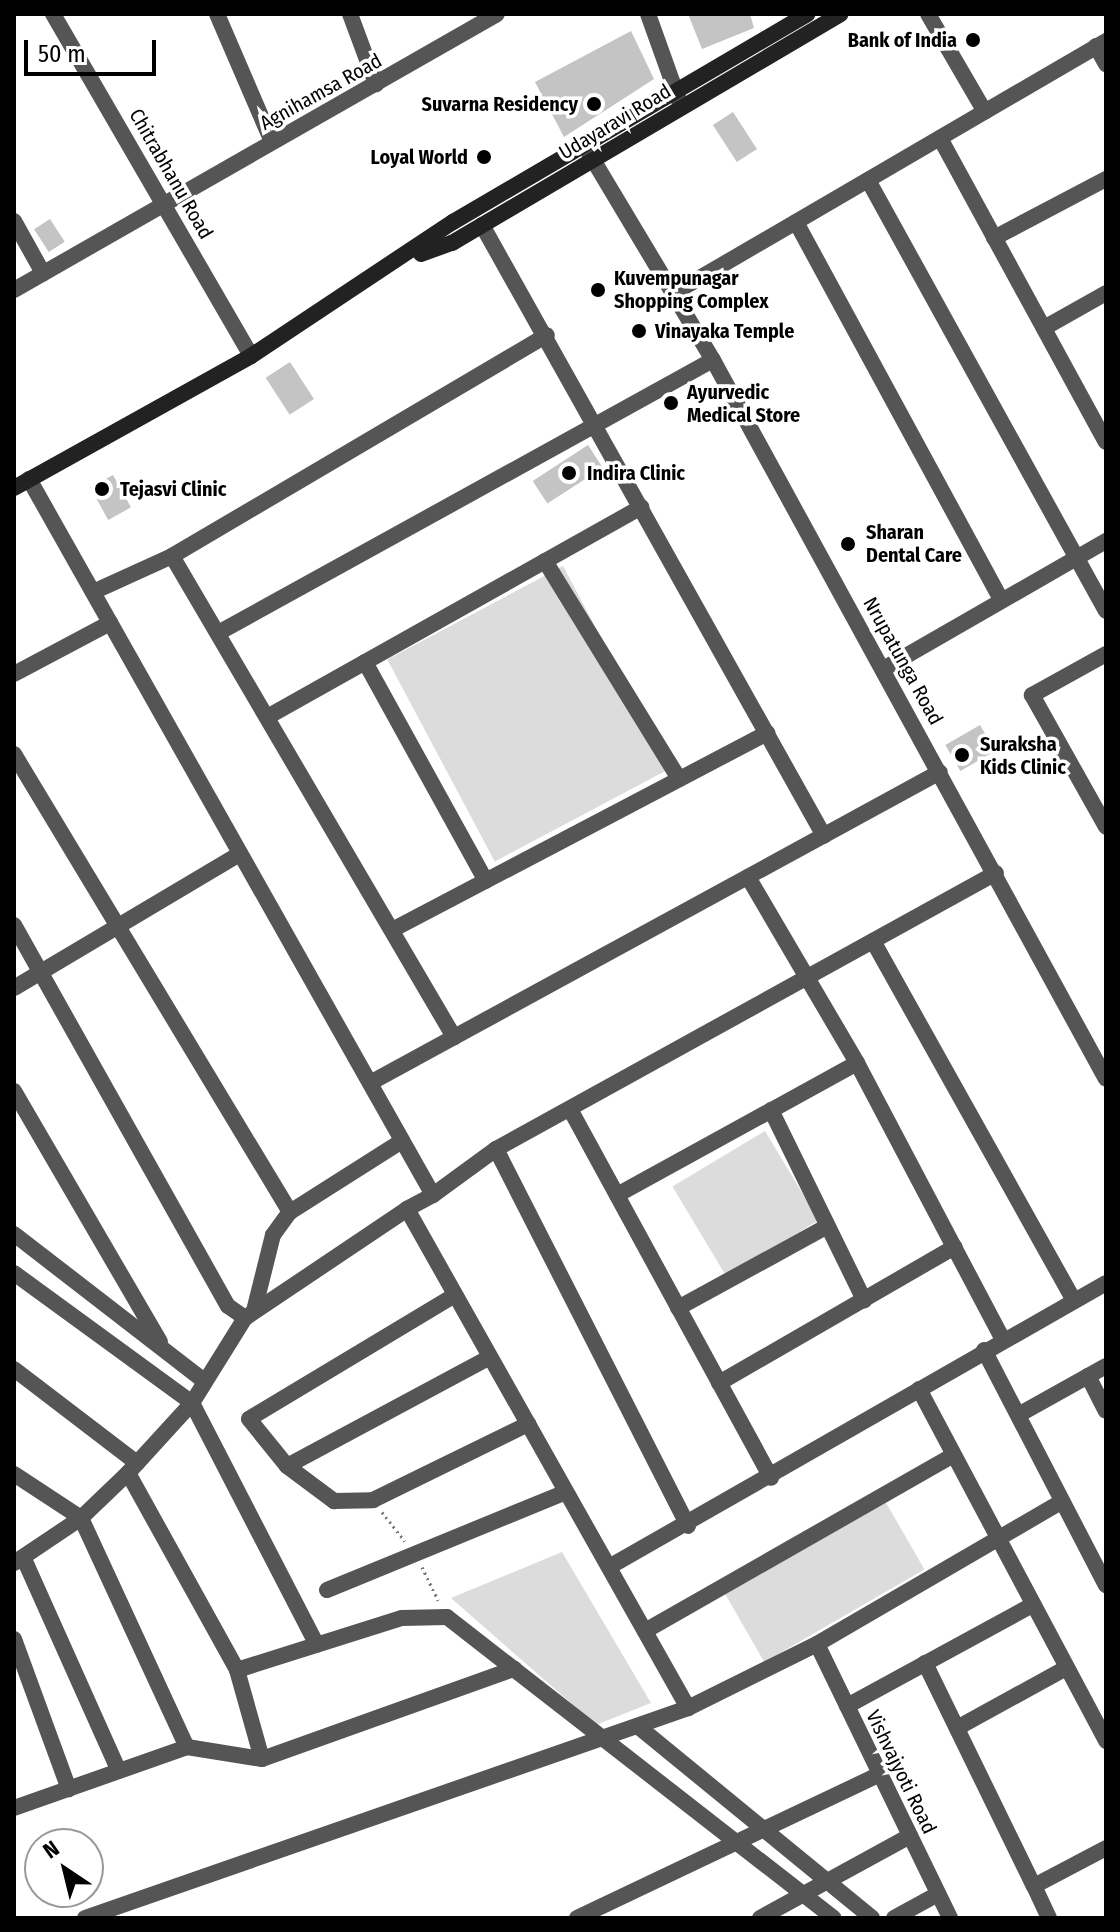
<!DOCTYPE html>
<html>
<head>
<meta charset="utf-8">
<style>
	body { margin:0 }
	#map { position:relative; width:1120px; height:1932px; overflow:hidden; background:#fff; font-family:"Fira Sans Condensed",sans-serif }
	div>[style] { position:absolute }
	.green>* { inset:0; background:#dcdcdc; transform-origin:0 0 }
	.building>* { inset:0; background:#c4c4c4; transform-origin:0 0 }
	.path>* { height:3px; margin-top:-1.5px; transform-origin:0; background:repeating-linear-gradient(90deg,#777 0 2px,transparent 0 6px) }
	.street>* { height:16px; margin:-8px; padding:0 8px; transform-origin:8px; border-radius:8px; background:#555 }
	.secondary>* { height:16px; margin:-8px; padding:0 8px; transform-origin:8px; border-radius:8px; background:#222 }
	.dots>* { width:22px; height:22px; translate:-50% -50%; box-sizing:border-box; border:4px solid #fff; border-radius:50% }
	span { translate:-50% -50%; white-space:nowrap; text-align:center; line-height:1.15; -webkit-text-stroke:7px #fff; paint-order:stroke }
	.poi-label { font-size:20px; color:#000; font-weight:700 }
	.right { translate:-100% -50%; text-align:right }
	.left { translate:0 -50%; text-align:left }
	.street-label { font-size:20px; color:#000 }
	.frame { position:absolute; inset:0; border:16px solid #000; pointer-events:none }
	.north { position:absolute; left:24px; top:1828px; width:80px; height:80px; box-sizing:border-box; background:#fff; border:2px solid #999; border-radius:50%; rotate:325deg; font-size:22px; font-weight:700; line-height:32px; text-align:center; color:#000 }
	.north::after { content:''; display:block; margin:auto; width:28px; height:36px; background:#000; clip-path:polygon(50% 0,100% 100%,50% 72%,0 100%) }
	.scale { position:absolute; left:24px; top:40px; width:132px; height:36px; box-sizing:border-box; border:4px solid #000; border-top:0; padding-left:10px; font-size:24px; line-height:28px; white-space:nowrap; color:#000; -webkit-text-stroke:6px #fff; paint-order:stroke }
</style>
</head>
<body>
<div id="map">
	<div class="green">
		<i style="left:563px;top:566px;width:229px;height:199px;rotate:62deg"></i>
		<i style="left:765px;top:1131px;width:104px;height:108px;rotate:59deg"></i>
		<i style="left:885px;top:1501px;width:79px;height:185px;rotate:60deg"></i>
		<i style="clip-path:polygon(562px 1552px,651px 1703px,596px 1725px,451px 1598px)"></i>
	</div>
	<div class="building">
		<i style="clip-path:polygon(688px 14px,750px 14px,754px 28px,702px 49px)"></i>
		<i style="clip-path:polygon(631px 31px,654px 79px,564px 137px,535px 82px)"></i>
		<i style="left:733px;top:112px;width:44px;height:24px;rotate:57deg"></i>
		<i style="left:50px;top:219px;width:27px;height:19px;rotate:57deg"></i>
		<i style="left:290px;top:362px;width:44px;height:29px;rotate:57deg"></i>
		<i style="left:588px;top:445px;width:27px;height:66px;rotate:57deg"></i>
		<i style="left:113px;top:475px;width:37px;height:26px;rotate:61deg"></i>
		<i style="left:980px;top:725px;width:30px;height:40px;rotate:60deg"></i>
	</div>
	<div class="path">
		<i style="left:382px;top:1512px;width:37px;rotate:52deg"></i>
		<i style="left:422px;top:1567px;width:37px;rotate:64deg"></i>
	</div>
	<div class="street">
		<i style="left:53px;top:14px;width:395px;rotate:59.9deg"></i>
		<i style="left:217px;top:14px;width:139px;rotate:66.7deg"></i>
		<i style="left:350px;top:14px;width:75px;rotate:69.6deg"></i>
		<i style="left:648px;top:14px;width:98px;rotate:70.3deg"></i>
		<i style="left:928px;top:14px;width:113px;rotate:59.8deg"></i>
		<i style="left:1096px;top:46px;width:21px;rotate:61deg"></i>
		<i style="left:940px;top:138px;width:346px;rotate:61.4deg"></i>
		<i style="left:586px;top:148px;width:247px;rotate:59.1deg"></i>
		<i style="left:713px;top:360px;width:819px;rotate:61.34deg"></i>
		<i style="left:868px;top:180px;width:492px;rotate:61.1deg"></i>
		<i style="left:14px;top:221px;width:60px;rotate:60.9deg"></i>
		<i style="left:796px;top:222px;width:429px;rotate:61.5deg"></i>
		<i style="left:482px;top:225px;width:700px;rotate:60.76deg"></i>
		<i style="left:994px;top:238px;width:127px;rotate:-27.8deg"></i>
		<i style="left:14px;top:290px;width:556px;rotate:-29.74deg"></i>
		<i style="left:674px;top:293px;width:500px;rotate:-30.26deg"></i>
		<i style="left:1044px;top:328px;width:71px;rotate:-29.4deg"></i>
		<i style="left:29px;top:479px;width:822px;rotate:60.57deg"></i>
		<i style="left:433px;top:1195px;width:30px;rotate:152deg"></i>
		<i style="left:407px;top:1209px;width:573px;rotate:60.61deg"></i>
		<i style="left:172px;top:556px;width:558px;rotate:59.62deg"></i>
		<i style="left:545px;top:561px;width:256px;rotate:58.4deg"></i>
		<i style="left:93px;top:592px;width:87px;rotate:-24.5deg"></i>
		<i style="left:172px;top:556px;width:435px;rotate:-30.5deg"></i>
		<i style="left:218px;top:633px;width:565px;rotate:-28.88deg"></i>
		<i style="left:1106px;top:654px;width:85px;rotate:151deg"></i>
		<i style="left:1032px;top:695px;width:151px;rotate:60.7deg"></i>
		<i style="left:365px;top:662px;width:250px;rotate:61.1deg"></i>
		<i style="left:885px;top:668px;width:255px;rotate:-29.9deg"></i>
		<i style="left:14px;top:674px;width:109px;rotate:-28deg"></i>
		<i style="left:269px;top:716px;width:427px;rotate:-29.3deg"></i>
		<i style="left:14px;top:754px;width:535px;rotate:58.93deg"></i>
		<i style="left:748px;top:877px;width:216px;rotate:59.6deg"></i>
		<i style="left:857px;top:1063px;width:311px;rotate:62.2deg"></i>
		<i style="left:14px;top:925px;width:437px;rotate:60.7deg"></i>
		<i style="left:228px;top:1306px;width:21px;rotate:35deg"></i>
		<i style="left:392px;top:930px;width:424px;rotate:-27.7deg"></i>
		<i style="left:873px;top:941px;width:412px;rotate:60.8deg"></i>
		<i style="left:14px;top:988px;width:263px;rotate:-30.7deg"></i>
		<i style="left:370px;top:1083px;width:649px;rotate:-28.62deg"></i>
		<i style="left:14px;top:1091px;width:290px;rotate:59.8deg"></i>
		<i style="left:570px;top:1109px;width:420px;rotate:61.4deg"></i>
		<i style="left:771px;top:1110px;width:212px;rotate:63.9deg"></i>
		<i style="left:496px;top:1149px;width:423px;rotate:63deg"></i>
		<i style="left:433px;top:1195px;width:78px;rotate:-36.1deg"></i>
		<i style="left:496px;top:1149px;width:571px;rotate:-28.9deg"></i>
		<i style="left:617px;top:1195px;width:274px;rotate:-28.8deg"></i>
		<i style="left:14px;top:1234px;width:239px;rotate:37.7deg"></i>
		<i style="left:14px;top:1273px;width:220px;rotate:36.1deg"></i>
		<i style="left:192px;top:1403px;width:272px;rotate:62.7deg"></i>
		<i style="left:455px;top:1295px;width:240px;rotate:149deg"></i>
		<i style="left:249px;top:1419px;width:60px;rotate:51deg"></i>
		<i style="left:287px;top:1466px;width:59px;rotate:36.7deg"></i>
		<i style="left:334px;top:1501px;width:39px;rotate:-1deg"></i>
		<i style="left:373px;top:1500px;width:173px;rotate:-26.1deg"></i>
		<i style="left:678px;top:1308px;width:169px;rotate:-28.7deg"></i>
		<i style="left:254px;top:1311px;width:78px;rotate:-76deg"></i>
		<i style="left:273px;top:1235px;width:29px;rotate:-54deg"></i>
		<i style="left:290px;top:1212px;width:133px;rotate:-32.4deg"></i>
		<i style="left:984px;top:1350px;width:265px;rotate:62.6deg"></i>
		<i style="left:14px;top:1369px;width:155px;rotate:37.4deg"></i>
		<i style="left:1088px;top:1376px;width:39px;rotate:63deg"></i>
		<i style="left:719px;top:1383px;width:272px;rotate:-30deg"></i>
		<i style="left:919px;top:1389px;width:399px;rotate:62deg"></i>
		<i style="left:1020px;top:1414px;width:98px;rotate:-29.2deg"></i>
		<i style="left:287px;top:1466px;width:230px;rotate:-28.2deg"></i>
		<i style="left:128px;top:1473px;width:225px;rotate:61deg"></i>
		<i style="left:237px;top:1670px;width:92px;rotate:74.3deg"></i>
		<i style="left:14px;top:1474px;width:80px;rotate:33.3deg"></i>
		<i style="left:81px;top:1518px;width:252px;rotate:65.2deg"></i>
		<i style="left:24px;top:1559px;width:232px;rotate:65.9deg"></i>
		<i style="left:14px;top:1563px;width:81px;rotate:-33.9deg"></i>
		<i style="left:81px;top:1518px;width:65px;rotate:-43.8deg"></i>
		<i style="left:128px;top:1473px;width:95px;rotate:-47.6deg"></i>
		<i style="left:192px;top:1403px;width:100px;rotate:-58.1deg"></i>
		<i style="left:245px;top:1318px;width:195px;rotate:-33.9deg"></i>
		<i style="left:609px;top:1567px;width:572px;rotate:-29.74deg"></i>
		<i style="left:327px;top:1590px;width:258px;rotate:-22.3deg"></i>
		<i style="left:645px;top:1631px;width:355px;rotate:-29.7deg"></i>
		<i style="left:14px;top:1639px;width:160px;rotate:69.9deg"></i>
		<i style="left:817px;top:1644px;width:305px;rotate:64.1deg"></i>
		<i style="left:925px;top:1663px;width:248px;rotate:64deg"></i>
		<i style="left:237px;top:1670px;width:173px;rotate:-17.5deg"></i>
		<i style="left:402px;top:1618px;width:45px;rotate:-1.3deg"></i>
		<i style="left:447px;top:1617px;width:490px;rotate:37.9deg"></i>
		<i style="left:847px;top:1706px;width:211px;rotate:-28.6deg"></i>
		<i style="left:640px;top:1728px;width:300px;rotate:39.3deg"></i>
		<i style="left:957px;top:1728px;width:124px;rotate:-28.8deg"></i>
		<i style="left:14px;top:1808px;width:183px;rotate:-19.4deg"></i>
		<i style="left:187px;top:1747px;width:76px;rotate:9.1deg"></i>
		<i style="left:262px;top:1759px;width:268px;rotate:-19.7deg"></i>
		<i style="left:85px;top:1918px;width:639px;rotate:-19.2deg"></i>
		<i style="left:688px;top:1708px;width:144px;rotate:-26.4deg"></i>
		<i style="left:817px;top:1644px;width:282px;rotate:-30.2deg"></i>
		<i style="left:577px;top:1918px;width:335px;rotate:-25.4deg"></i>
		<i style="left:760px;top:1918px;width:171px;rotate:-28.7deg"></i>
		<i style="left:894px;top:1918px;width:50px;rotate:-28.6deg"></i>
		<i style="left:1049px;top:1918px;width:35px;rotate:-115deg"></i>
		<i style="left:1034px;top:1886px;width:81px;rotate:-27.8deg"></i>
	</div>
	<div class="secondary">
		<i style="left:421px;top:254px;width:33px;rotate:-20deg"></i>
		<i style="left:452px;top:243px;width:451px;rotate:-30.5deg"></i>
		<i style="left:14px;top:488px;width:271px;rotate:-29.1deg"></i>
		<i style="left:251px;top:356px;width:242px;rotate:-33.6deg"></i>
		<i style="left:453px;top:222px;width:411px;rotate:-30.4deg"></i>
	</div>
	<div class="dots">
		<i style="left:973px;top:40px;background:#000"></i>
		<i style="left:594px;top:104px;background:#000"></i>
		<i style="left:484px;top:157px;background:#000"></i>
		<i style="left:598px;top:290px;background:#000"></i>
		<i style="left:639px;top:331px;background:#000"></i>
		<i style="left:671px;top:403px;background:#000"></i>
		<i style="left:569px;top:473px;background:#000"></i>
		<i style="left:102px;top:489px;background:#000"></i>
		<i style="left:848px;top:544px;background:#000"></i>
		<i style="left:962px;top:755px;background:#000"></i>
	</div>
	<div class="poi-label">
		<span class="right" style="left:957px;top:40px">Bank of India</span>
		<span class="right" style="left:578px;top:104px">Suvarna Residency</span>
		<span class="right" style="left:468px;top:157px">Loyal World</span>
		<span class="left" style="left:614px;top:290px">Kuvempunagar<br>Shopping Complex</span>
		<span class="left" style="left:655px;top:331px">Vinayaka Temple</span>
		<span class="left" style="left:687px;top:404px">Ayurvedic<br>Medical Store</span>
		<span class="left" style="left:587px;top:473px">Indira Clinic</span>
		<span class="left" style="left:120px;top:489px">Tejasvi Clinic</span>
		<span class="left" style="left:866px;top:544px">Sharan<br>Dental Care</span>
		<span class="left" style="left:980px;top:756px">Suraksha<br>Kids Clinic</span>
	</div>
	<div class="street-label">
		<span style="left:321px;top:92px;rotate:-29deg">Agnihamsa Road</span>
		<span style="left:615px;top:122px;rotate:-31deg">Udayaravi Road</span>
		<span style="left:171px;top:174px;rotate:60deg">Chitrabhanu Road</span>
		<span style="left:903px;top:661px;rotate:61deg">Nrupatunga Road</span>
		<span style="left:901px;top:1772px;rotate:64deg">Vishvajyoti Road</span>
	</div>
	<div class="frame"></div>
	<div class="north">N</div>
	<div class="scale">50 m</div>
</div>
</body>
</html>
